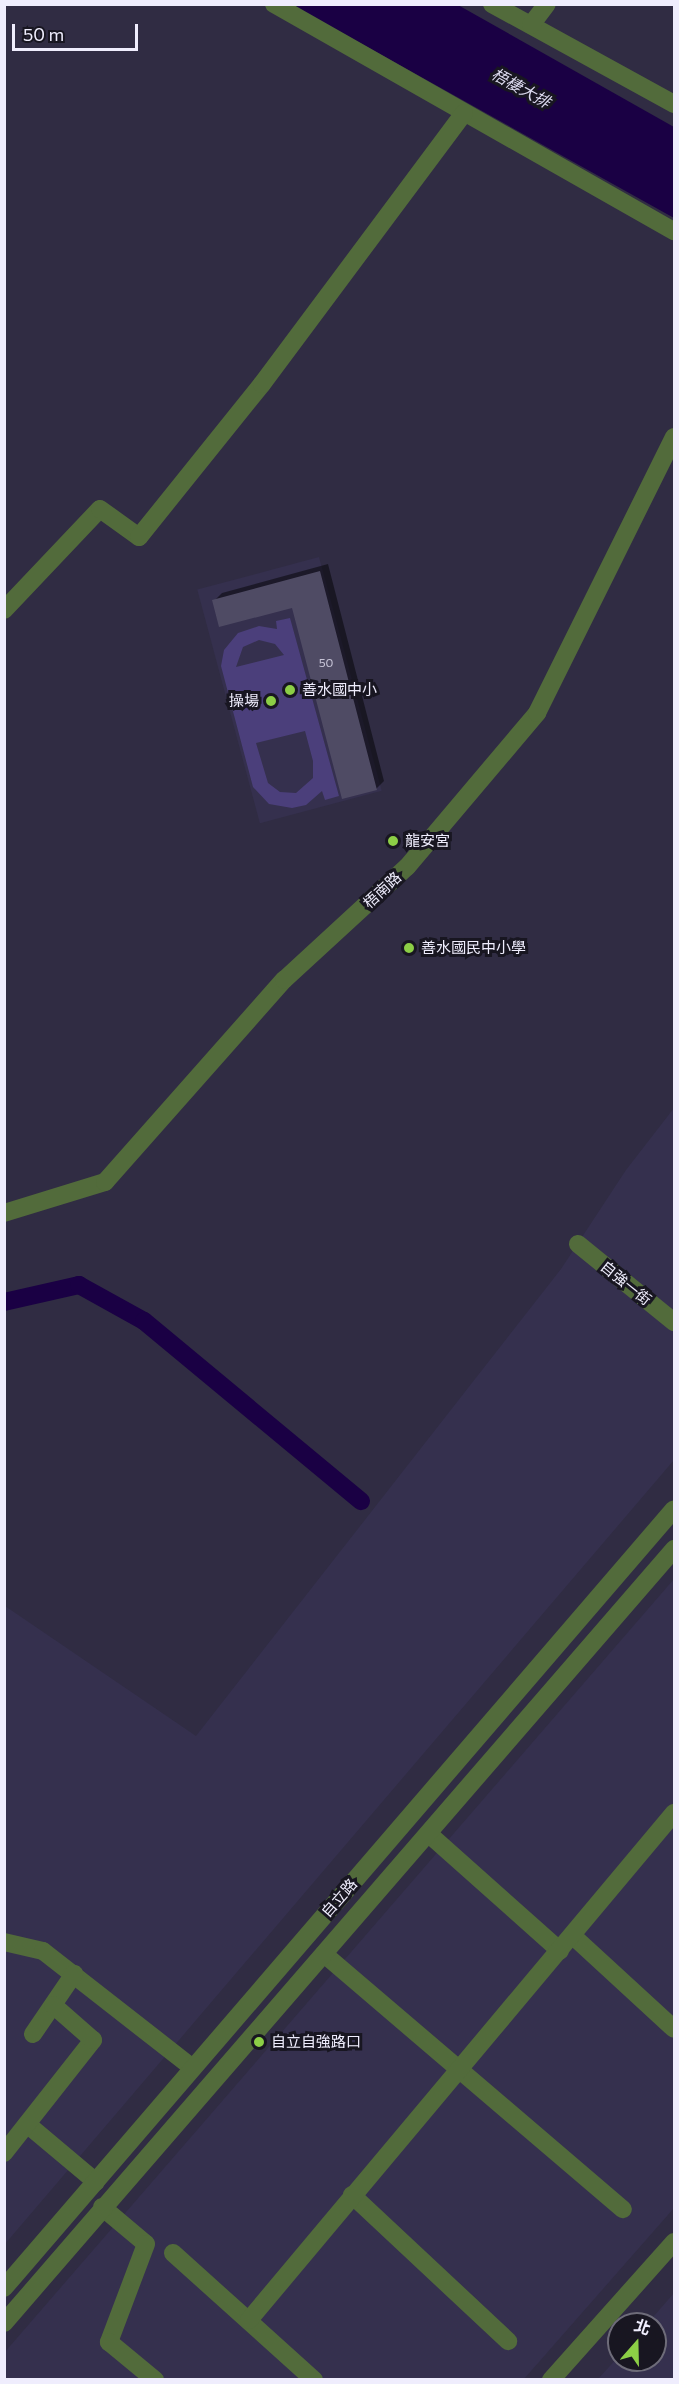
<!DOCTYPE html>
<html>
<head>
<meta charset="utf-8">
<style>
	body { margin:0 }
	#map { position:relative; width:679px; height:2384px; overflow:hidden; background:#302c43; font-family:Commissioner,"Noto Sans TC",sans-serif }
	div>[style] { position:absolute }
	.built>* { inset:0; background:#35304e; transform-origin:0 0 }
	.green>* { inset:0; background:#4b3f7b }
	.water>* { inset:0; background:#1a0044 }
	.shadow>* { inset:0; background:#0007 }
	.canal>* { height:18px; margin:-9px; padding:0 9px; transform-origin:9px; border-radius:9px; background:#1a0044 }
	.building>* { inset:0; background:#4f4b64 }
	.minor>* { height:18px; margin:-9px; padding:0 9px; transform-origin:9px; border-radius:9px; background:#526b3b }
	.dots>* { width:16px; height:16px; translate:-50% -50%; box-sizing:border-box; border:3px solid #181621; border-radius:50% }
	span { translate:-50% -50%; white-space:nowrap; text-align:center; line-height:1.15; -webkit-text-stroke:6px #181621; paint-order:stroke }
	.number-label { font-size:12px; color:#c7c4d7 }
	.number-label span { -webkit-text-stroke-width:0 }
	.poi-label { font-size:15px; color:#efedfd }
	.left { translate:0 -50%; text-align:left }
	.right { translate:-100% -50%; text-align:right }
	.street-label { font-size:15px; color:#efedfd }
	.water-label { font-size:16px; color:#dcdaef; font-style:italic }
	.frame { position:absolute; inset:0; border:6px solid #efedfd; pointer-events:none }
	.north { position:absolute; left:607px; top:2312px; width:60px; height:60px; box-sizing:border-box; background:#181621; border:2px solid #6e6c79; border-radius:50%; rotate:20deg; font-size:16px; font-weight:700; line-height:24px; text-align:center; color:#efedfd }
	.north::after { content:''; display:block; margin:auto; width:21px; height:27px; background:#8cce46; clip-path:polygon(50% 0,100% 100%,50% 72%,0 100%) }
	.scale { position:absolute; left:12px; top:24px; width:126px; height:27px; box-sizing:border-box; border:3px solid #efedfd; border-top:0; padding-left:8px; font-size:18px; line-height:21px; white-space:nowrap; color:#efedfd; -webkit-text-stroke:4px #181621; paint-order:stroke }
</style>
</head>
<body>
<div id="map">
	<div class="built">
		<i style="left:319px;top:557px;width:242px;height:126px;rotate:75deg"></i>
		<i style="clip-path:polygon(674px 1108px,674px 1460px,5px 2244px,5px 1606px,196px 1736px,561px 1269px,626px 1170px)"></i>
		<i style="clip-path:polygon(674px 1579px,674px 2208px,524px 2379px,5px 2379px,4px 2353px)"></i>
		<i style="clip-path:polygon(674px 2293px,674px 2379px,598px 2379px,619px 2356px,619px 2360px,655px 2360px,655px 2324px,647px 2324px)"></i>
	</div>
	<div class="green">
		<i style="clip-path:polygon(evenodd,290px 618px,339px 796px,325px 800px,322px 791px,306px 805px,292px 808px,269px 804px,253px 787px,221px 666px,224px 650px,238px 633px,259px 626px,277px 629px,276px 621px,290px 618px,259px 640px,275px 644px,284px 655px,236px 667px,243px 647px,259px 640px,290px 618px,305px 731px,313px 761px,313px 778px,296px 793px,280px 792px,268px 783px,256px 743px,305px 731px)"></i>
	</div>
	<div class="water">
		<i style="clip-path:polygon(292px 5px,458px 5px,674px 127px,674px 218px)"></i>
	</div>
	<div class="shadow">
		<i style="clip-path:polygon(328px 564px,384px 781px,376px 789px,293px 606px,214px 601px,222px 593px)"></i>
	</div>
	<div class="canal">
		<i style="left:4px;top:1302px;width:77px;rotate:-12.8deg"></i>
		<i style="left:79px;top:1285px;width:74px;rotate:29deg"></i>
		<i style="left:144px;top:1321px;width:282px;rotate:39.7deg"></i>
	</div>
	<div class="building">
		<i style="clip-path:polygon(320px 571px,377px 790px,342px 799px,292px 608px,219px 627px,212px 600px)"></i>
	</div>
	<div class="minor">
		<i style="left:274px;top:4px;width:460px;rotate:29.6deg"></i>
		<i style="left:492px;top:4px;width:208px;rotate:28.8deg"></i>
		<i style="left:531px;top:25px;width:26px;rotate:-53deg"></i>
		<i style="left:4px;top:610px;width:139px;rotate:-46.5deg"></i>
		<i style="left:100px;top:509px;width:48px;rotate:35.7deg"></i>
		<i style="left:139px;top:537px;width:196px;rotate:-51.2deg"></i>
		<i style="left:262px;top:384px;width:338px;rotate:-53.3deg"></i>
		<i style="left:4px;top:1213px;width:106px;rotate:-17.1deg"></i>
		<i style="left:105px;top:1182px;width:270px;rotate:-48.5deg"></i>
		<i style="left:284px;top:980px;width:167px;rotate:-42.6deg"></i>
		<i style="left:407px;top:867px;width:202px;rotate:-49.8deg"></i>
		<i style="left:537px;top:713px;width:308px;rotate:-63.6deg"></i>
		<i style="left:578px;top:1244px;width:124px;rotate:39.1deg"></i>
		<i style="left:430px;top:1835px;width:174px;rotate:41.7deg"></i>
		<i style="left:573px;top:1936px;width:137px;rotate:42.6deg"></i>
		<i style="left:4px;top:1942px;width:40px;rotate:13deg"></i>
		<i style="left:43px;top:1951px;width:190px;rotate:38deg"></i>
		<i style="left:324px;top:1954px;width:393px;rotate:40.5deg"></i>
		<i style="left:33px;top:2034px;width:73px;rotate:-55.7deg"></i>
		<i style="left:27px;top:2124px;width:90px;rotate:40deg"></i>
		<i style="left:4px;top:2153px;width:144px;rotate:-51.8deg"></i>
		<i style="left:93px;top:2040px;width:53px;rotate:-138.8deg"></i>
		<i style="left:352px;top:2195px;width:214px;rotate:43.1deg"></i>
		<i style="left:102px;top:2207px;width:57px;rotate:40.1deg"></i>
		<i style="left:146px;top:2244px;width:105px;rotate:110.7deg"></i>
		<i style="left:109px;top:2342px;width:60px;rotate:39.6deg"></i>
		<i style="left:173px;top:2253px;width:190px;rotate:42deg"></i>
		<i style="left:4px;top:2288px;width:1027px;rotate:-49.3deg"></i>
		<i style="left:249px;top:2320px;width:662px;rotate:-50.03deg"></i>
		<i style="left:4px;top:2323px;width:1024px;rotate:-49.12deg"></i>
		<i style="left:551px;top:2380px;width:185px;rotate:-48.3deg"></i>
	</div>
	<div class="dots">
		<i style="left:290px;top:690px;background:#8cce46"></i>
		<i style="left:271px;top:701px;background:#8cce46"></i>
		<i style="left:393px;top:841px;background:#8cce46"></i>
		<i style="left:409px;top:948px;background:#8cce46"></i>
		<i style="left:259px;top:2042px;background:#8cce46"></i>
	</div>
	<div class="number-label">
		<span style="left:326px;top:663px">50</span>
	</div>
	<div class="poi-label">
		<span class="left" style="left:302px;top:690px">善水國中小</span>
		<span class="right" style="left:259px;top:701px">操場</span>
		<span class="left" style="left:405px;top:841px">龍安宮</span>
		<span class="left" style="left:421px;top:948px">善水國民中小學</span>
		<span class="left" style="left:271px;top:2042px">自立自強路口</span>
	</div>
	<div class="street-label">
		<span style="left:382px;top:890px;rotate:-43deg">梧南路</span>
		<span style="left:626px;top:1283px;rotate:39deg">自強一街</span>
		<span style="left:339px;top:1898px;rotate:-49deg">自立路</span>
	</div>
	<div class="water-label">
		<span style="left:521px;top:88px;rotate:29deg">梧棲大排</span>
	</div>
	<div class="frame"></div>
	<div class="north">北</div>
	<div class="scale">50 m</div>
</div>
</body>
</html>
